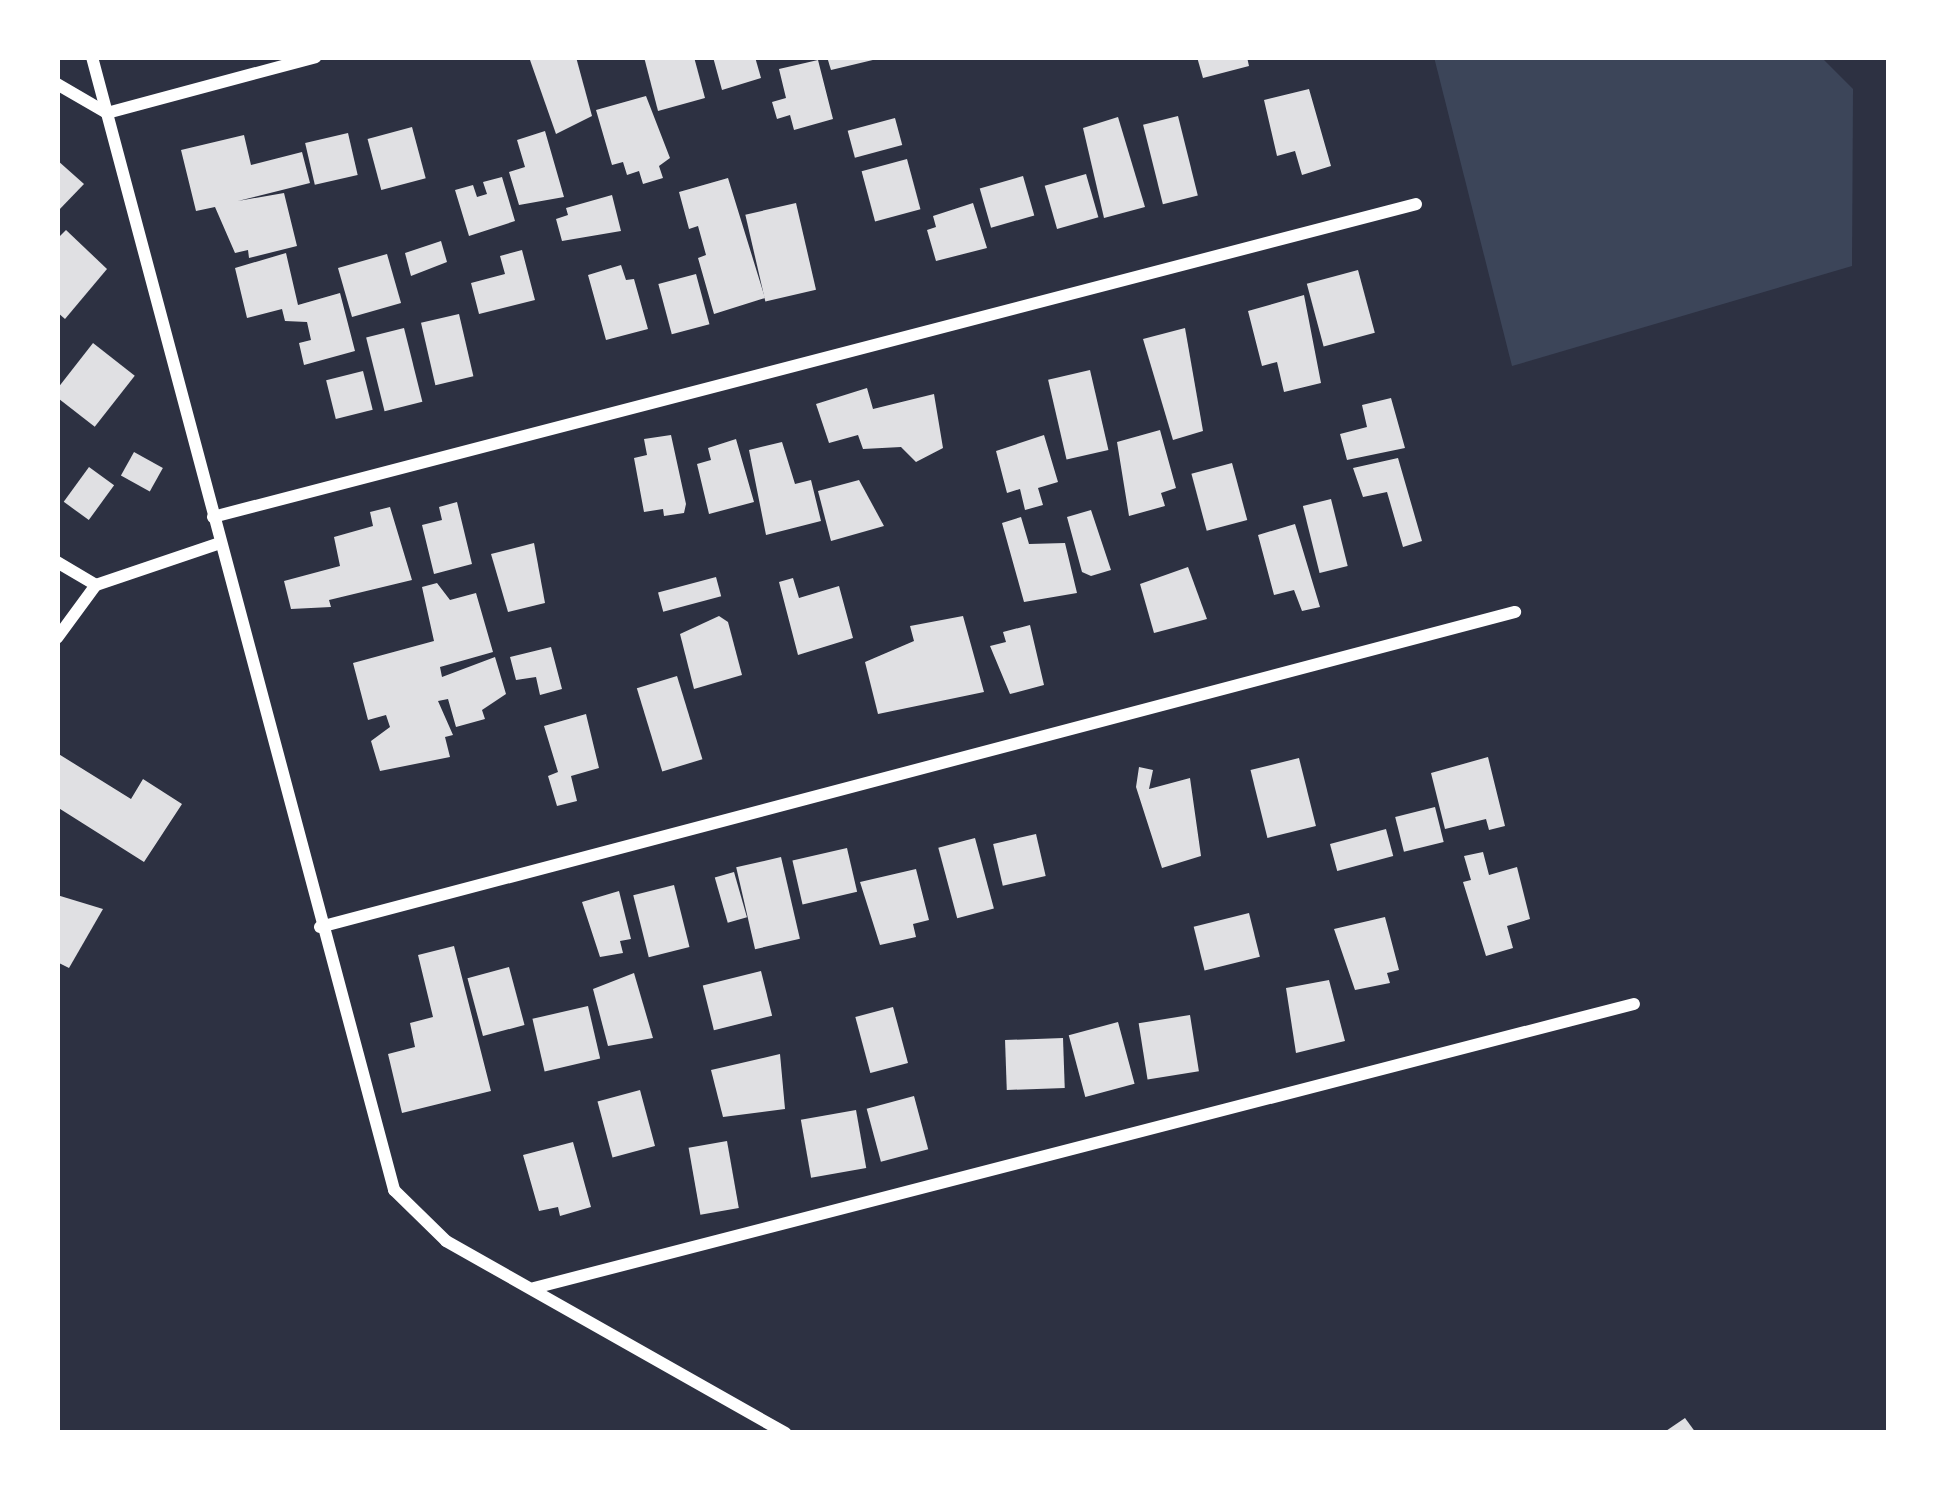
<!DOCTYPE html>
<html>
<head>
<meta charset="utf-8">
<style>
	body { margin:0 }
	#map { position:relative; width:1946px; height:1490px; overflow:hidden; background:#2d3142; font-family:Overpass,sans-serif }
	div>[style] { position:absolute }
	.green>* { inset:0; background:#3c4559 }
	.building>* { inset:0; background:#e0e0e3; transform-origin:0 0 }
	.minor>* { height:12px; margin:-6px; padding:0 6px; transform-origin:6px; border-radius:6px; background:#fff }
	span { translate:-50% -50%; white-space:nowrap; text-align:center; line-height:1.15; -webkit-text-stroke:9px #fff; paint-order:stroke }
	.frame { position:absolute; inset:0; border:60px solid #fff; pointer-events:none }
</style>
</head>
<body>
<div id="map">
	<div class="green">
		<i style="clip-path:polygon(1434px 57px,1821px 57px,1853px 89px,1852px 266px,1512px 366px)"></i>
	</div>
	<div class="building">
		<i style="clip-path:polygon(576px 57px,592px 116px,556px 134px,530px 60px)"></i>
		<i style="clip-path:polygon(644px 57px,694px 57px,705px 98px,658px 111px)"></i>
		<i style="clip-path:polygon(713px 57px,755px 57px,761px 78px,722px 90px)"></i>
		<i style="clip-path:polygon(827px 57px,877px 57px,877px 59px,831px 70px)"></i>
		<i style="clip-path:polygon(1197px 57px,1247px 57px,1249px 66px,1203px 78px)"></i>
		<i style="clip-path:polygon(818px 60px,833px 119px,794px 130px,790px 115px,777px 119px,772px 102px,786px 98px,779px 69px)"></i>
		<i style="clip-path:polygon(1309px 89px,1331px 166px,1302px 175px,1295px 151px,1277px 156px,1264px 100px)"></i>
		<i style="clip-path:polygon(646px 96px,670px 158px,659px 166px,663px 178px,643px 184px,639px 171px,627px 175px,623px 162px,612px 165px,596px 110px)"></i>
		<i style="left:1178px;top:116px;width:82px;height:36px;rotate:76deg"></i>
		<i style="clip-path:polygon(1118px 117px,1145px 207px,1104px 218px,1083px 128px)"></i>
		<i style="left:895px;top:118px;width:28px;height:49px;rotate:75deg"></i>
		<i style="left:412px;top:127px;width:53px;height:46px;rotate:75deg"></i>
		<i style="clip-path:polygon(545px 131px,564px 197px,519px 205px,509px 172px,525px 167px,517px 140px)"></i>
		<i style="left:348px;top:133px;width:43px;height:44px;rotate:77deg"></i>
		<i style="clip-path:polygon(244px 135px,251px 165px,302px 152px,310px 183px,238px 201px,284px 193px,297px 246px,249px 258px,248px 250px,235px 253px,215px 207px,196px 211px,181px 150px)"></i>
		<i style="left:907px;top:159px;width:52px;height:47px;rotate:75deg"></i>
		<i style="clip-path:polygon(57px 160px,84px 184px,57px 212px)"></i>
		<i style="left:1086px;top:174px;width:45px;height:43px;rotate:74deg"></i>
		<i style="left:1023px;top:176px;width:41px;height:45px;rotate:74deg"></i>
		<i style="clip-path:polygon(502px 177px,515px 221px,469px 236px,455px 190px,473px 185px,477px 197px,487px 194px,483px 182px)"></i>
		<i style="clip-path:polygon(728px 178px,765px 298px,714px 314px,698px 258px,706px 255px,698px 226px,689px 229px,679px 192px)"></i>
		<i style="clip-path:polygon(612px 195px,621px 231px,562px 241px,556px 219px,568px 215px,566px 208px)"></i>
		<i style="left:796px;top:203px;width:89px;height:52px;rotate:77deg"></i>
		<i style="clip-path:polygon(973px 203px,987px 248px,936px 261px,927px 230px,936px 227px,933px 216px)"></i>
		<i style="clip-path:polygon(66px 230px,107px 269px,65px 319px,57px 312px,57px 239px)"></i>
		<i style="clip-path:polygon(441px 241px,447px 262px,411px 276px,405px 253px)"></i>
		<i style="clip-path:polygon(522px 250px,535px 300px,479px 314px,471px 283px,505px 274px,500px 256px)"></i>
		<i style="clip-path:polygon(286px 253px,298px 305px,340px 293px,355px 351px,304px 365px,299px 343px,311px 340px,307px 322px,285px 321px,282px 309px,247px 318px,235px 268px)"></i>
		<i style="left:387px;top:254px;width:51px;height:51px;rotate:74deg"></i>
		<i style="clip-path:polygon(621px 265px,626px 280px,634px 279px,648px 329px,606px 340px,588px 275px)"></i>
		<i style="left:1358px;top:270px;width:65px;height:53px;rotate:75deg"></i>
		<i style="left:696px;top:274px;width:52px;height:39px;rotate:75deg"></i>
		<i style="clip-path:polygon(1304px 295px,1321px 383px,1284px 392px,1277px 362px,1262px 366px,1248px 311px)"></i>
		<i style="left:459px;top:314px;width:64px;height:39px;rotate:77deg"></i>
		<i style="left:404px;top:328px;width:76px;height:39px;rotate:76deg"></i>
		<i style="clip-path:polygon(1185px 328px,1203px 431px,1173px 440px,1143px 339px)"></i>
		<i style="left:93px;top:343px;width:53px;height:65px;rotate:38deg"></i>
		<i style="left:1090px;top:370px;width:82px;height:43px;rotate:77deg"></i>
		<i style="left:363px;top:371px;width:40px;height:38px;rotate:76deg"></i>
		<i style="clip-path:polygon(867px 388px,873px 409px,934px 394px,943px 448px,916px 462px,901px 447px,863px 449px,858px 435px,829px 443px,816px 404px)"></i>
		<i style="clip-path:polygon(1391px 398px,1405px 448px,1347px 460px,1340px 434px,1367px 427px,1362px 405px)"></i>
		<i style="clip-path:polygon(1160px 430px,1176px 488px,1161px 493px,1165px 506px,1129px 516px,1117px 442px)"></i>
		<i style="clip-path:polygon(671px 435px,686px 504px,684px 513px,664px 516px,663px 509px,644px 512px,634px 458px,647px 455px,644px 439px)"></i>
		<i style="clip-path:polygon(1044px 435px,1058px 482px,1038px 488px,1043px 505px,1025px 510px,1020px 489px,1007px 493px,996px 451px)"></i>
		<i style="clip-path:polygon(736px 439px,754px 502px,709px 514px,697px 464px,711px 460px,708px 448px)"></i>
		<i style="clip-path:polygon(782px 442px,795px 484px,811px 480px,821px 521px,766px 535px,749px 450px)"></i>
		<i style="left:134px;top:452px;width:33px;height:27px;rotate:29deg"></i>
		<i style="clip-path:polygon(1398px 458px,1422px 541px,1403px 547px,1387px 492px,1363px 497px,1353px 468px)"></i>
		<i style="left:1232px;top:463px;width:59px;height:42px;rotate:75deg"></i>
		<i style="left:89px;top:467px;width:31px;height:43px;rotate:36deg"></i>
		<i style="clip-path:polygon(859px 480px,884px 526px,831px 541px,818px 491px)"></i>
		<i style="left:1331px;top:499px;width:69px;height:29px;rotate:76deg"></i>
		<i style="clip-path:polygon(457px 502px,472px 564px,434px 574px,422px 525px,442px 520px,439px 507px)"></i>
		<i style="clip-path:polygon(390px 507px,412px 580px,329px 600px,331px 607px,291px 609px,284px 581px,340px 566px,334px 537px,373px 526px,370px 512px)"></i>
		<i style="clip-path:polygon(1091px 510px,1111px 570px,1091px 576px,1082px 572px,1067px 517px)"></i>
		<i style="clip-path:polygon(1021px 517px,1029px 544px,1065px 543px,1077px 593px,1024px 602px,1002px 523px)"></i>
		<i style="clip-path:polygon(1295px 524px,1320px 607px,1302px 611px,1294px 590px,1274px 595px,1258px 535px)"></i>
		<i style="clip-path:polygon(534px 543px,545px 603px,508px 612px,491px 554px)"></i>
		<i style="clip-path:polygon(1188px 567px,1207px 619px,1154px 633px,1140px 584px)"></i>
		<i style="left:716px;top:577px;width:20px;height:60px;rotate:75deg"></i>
		<i style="clip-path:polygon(793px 578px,799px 598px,839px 586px,853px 638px,798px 655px,779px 582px)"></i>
		<i style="clip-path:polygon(437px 583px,450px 600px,476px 593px,493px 652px,440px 667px,442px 677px,495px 657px,506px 694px,482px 710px,485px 719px,456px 727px,448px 699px,438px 701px,453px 735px,445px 737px,450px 757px,380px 771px,371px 741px,390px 727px,386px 715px,368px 720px,353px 663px,434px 641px,422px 587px)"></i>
		<i style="clip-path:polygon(719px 616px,728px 622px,742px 675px,694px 689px,680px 634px)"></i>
		<i style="clip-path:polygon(963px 616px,984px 692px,878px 714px,865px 662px,914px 641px,910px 626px)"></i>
		<i style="clip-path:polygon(1030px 625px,1044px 685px,1010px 694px,990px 646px,1006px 642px,1003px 632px)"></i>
		<i style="clip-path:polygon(551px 647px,562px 689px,540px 695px,536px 677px,516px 680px,510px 657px)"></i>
		<i style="left:677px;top:676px;width:87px;height:42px;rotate:73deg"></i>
		<i style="clip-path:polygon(586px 714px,599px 768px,571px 776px,577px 801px,557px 806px,548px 776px,558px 772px,544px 726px)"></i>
		<i style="clip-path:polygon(57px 753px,131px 799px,143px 779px,182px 804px,144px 862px,57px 807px)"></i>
		<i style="clip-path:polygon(1488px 757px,1505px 826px,1489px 830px,1486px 819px,1445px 829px,1431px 773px)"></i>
		<i style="left:1299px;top:758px;width:70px;height:50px;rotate:76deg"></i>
		<i style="clip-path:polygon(1139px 767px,1153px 770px,1149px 789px,1190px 778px,1201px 856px,1162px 868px,1136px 787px)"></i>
		<i style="left:1435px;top:807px;width:36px;height:41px;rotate:76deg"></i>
		<i style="left:1386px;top:829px;width:28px;height:58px;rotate:75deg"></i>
		<i style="left:1036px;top:834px;width:43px;height:44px;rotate:77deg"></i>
		<i style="left:975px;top:838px;width:73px;height:38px;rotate:75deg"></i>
		<i style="left:847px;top:848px;width:45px;height:56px;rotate:77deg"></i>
		<i style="clip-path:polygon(1483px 852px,1489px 875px,1517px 867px,1530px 919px,1507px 926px,1513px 948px,1486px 956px,1463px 882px,1471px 880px,1464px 856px)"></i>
		<i style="left:781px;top:857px;width:84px;height:46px;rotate:77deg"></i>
		<i style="clip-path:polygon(916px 869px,929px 920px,913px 924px,916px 937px,880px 945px,860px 882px)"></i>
		<i style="left:734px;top:872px;width:47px;height:20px;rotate:74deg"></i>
		<i style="left:674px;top:885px;width:64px;height:42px;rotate:76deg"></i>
		<i style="clip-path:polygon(619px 891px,631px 939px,620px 941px,623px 953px,600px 957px,582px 902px)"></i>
		<i style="clip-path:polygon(57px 895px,103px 909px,69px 968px,57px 962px)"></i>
		<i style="left:1249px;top:913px;width:45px;height:57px;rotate:76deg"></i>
		<i style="clip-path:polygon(1385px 917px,1399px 970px,1387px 973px,1390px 983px,1355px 990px,1334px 929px)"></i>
		<i style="clip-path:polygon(454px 946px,491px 1091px,402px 1113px,388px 1054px,415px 1047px,410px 1023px,433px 1017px,418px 955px)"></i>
		<i style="left:509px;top:967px;width:60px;height:43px;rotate:75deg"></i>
		<i style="left:761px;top:971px;width:46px;height:60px;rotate:76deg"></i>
		<i style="clip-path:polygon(634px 973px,653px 1038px,608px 1046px,593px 989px)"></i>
		<i style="clip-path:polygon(1329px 980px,1345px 1041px,1296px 1053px,1286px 988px)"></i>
		<i style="left:588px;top:1006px;width:54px;height:57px;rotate:77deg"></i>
		<i style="left:893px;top:1007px;width:58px;height:39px;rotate:75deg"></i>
		<i style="left:1190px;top:1015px;width:57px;height:52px;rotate:81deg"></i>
		<i style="left:1118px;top:1022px;width:64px;height:51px;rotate:75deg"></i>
		<i style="left:1063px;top:1038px;width:50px;height:58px;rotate:88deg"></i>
		<i style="clip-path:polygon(780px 1054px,785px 1109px,723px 1117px,711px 1070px)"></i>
		<i style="left:640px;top:1090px;width:58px;height:44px;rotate:75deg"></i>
		<i style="left:914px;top:1096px;width:55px;height:49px;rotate:75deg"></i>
		<i style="left:856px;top:1110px;width:59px;height:56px;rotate:80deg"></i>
		<i style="left:727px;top:1141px;width:68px;height:39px;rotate:80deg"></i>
		<i style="clip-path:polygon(573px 1142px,591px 1207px,560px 1216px,558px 1207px,539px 1211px,523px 1155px)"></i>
		<i style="clip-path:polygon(1685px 1418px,1696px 1433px,1663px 1433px)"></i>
	</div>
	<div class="minor">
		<i style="left:92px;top:57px;width:1173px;rotate:75.07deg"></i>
		<i style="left:394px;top:1190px;width:73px;rotate:44.4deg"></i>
		<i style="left:446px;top:1241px;width:390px;rotate:29.5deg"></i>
		<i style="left:57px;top:84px;width:58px;rotate:30.1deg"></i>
		<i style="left:107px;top:113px;width:216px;rotate:-15deg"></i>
		<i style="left:213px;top:517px;width:1243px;rotate:-14.58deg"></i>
		<i style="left:57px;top:562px;width:45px;rotate:30.5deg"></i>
		<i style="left:57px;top:638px;width:66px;rotate:-53.7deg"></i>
		<i style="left:96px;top:585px;width:131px;rotate:-18.7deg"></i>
		<i style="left:320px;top:927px;width:1236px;rotate:-14.77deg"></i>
		<i style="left:534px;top:1288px;width:1136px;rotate:-14.48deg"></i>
	</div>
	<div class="frame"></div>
</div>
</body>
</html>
